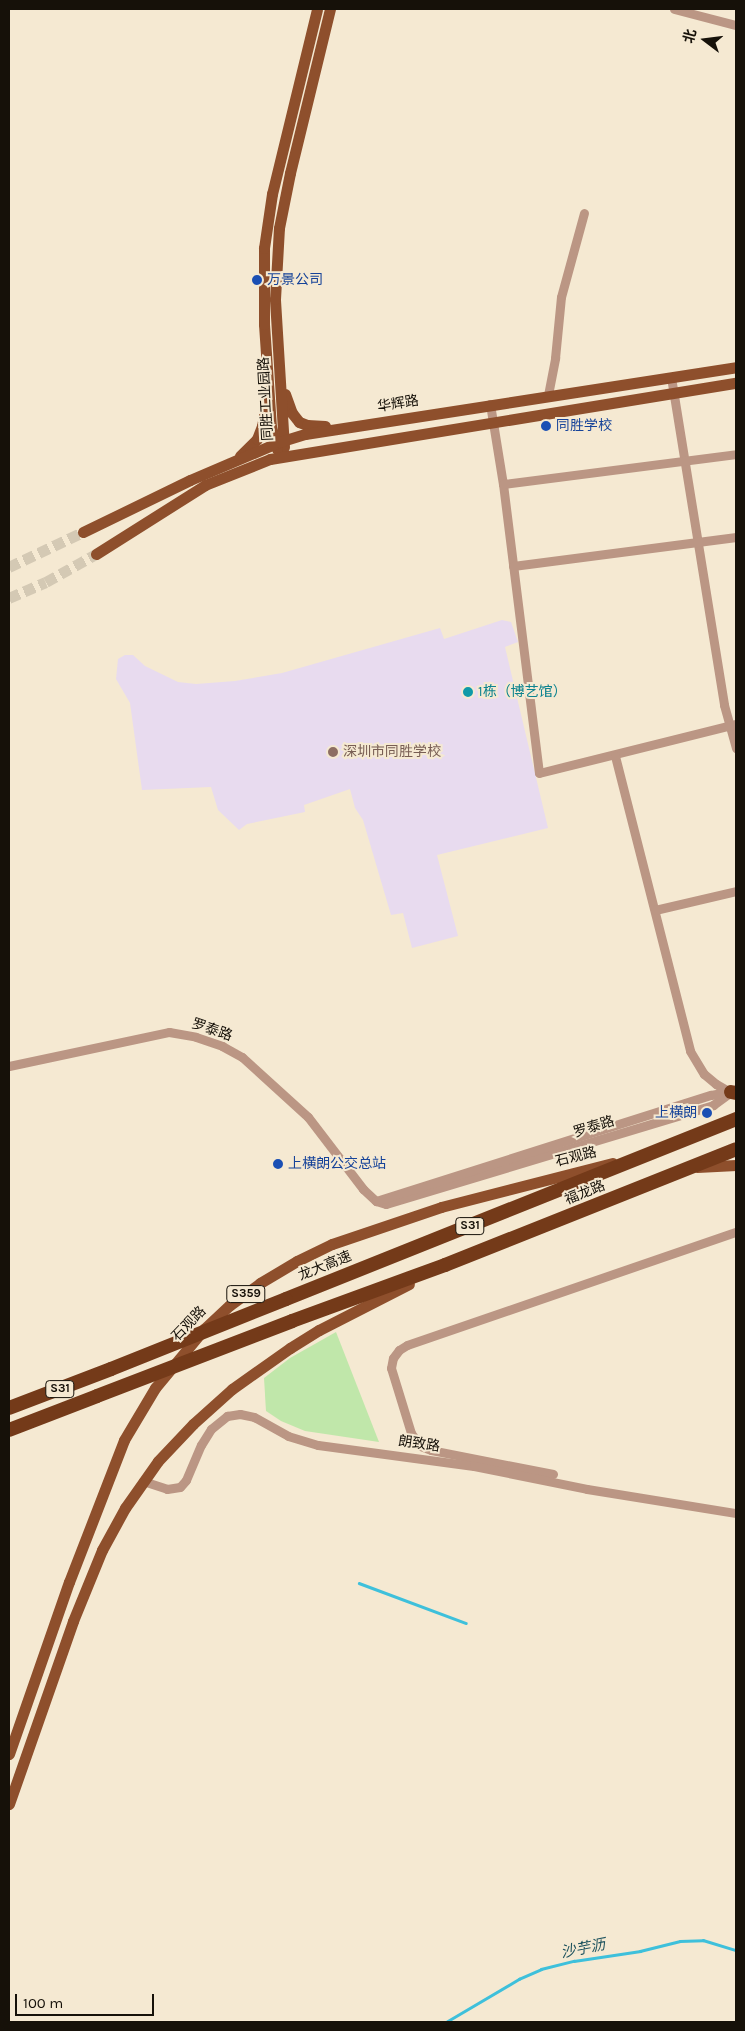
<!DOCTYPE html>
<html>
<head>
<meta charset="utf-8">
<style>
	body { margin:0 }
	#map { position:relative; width:745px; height:2031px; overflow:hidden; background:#f5e9d2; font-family:Karla,"Noto Sans SC",sans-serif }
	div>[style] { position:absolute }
	.education>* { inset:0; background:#e8dbef }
	.green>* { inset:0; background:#c0e7aa }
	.stream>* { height:2.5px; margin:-1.25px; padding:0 1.25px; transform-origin:1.25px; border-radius:1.25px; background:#3ec0db }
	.major-tunnel>* { height:11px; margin-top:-5.5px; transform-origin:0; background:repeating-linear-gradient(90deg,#d4c9b4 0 11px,transparent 0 16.5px) }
	.minor>* { height:9px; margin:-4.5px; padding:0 4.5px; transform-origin:4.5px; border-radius:4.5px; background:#bb9684 }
	.major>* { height:11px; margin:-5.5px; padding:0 5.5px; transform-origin:5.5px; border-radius:5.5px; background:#8e4f2c }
	.highway>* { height:14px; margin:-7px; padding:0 7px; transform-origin:7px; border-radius:7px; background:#743a19 }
	.highway-bridge>* { height:14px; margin:-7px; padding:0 7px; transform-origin:7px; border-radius:7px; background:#743a19 }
	.dots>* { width:14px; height:14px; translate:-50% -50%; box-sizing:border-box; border:2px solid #f5e9d2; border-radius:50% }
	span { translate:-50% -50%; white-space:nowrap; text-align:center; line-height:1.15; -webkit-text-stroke:4px #f5e9d2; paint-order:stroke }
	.shield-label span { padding:1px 4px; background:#f5e9d2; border:1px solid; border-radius:4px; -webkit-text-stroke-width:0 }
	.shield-label { font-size:12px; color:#161109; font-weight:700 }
	.transit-label { font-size:14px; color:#164399 }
	.left { translate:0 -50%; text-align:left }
	.right { translate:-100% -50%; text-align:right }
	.street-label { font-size:14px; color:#161109 }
	.culture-label { font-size:14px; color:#0d838f }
	.education-label { font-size:14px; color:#785e54 }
	.water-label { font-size:15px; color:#1e535e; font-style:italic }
	.frame { position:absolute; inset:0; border:10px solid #161109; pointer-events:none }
	.north { position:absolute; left:680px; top:15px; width:50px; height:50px; -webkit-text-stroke:4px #f5e9d2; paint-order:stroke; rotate:285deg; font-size:14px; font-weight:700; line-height:20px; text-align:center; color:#161109 }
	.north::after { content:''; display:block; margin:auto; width:18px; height:22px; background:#161109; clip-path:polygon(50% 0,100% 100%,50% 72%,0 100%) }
	.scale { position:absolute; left:15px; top:1994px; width:139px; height:22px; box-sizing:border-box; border:2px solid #161109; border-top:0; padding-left:6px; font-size:15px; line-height:18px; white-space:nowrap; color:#161109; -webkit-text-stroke:4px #f5e9d2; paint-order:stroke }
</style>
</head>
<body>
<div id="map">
	<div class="education">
		<i style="clip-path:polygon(502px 620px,511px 622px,518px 642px,505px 647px,548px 828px,437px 855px,458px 936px,412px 948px,403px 913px,391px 915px,363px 820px,355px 808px,350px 789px,304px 805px,305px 812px,247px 824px,239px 830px,218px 810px,211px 787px,142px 790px,130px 703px,116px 679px,118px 659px,125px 655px,133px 655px,145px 666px,178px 682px,196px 684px,235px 681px,282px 673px,440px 628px,444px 639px)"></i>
	</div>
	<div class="green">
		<i style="clip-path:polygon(336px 1332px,379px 1442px,305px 1431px,281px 1421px,266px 1411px,264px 1378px,290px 1358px)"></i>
	</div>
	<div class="stream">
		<i style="left:359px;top:1583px;width:114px;rotate:20.5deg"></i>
		<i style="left:446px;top:2022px;width:85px;rotate:-30.5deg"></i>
		<i style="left:519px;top:1979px;width:24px;rotate:-24deg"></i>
		<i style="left:541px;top:1969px;width:34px;rotate:-14deg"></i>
		<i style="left:574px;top:1961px;width:67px;rotate:-8.6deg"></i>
		<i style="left:640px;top:1951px;width:41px;rotate:-14deg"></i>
		<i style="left:680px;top:1941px;width:23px;rotate:-2deg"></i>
		<i style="left:703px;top:1940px;width:34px;rotate:17deg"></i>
	</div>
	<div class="major-tunnel">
		<i style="left:9px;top:567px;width:82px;rotate:-25.3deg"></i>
		<i style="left:9px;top:598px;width:40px;rotate:-23.4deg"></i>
		<i style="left:46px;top:582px;width:57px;rotate:-29.2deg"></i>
	</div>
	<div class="minor">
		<i style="left:674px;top:9px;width:64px;rotate:14.5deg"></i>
		<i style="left:671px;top:377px;width:332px;rotate:80.8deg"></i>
		<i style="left:724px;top:705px;width:45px;rotate:74.4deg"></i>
		<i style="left:548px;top:395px;width:38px;rotate:-79deg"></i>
		<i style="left:555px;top:358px;width:61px;rotate:-84.4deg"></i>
		<i style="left:561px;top:297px;width:87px;rotate:-74.7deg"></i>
		<i style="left:490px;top:404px;width:81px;rotate:80.8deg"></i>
		<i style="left:503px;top:484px;width:291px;rotate:82.9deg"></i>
		<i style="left:539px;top:773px;width:203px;rotate:-14deg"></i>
		<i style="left:503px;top:484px;width:235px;rotate:-7.3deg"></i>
		<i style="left:513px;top:566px;width:225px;rotate:-7.4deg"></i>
		<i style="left:615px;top:756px;width:304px;rotate:75.7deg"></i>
		<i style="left:690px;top:1051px;width:27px;rotate:59deg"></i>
		<i style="left:704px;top:1074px;width:16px;rotate:40deg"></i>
		<i style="left:716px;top:1084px;width:16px;rotate:30deg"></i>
		<i style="left:655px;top:910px;width:83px;rotate:-13.2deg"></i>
		<i style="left:9px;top:1066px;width:164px;rotate:-12deg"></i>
		<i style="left:169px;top:1032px;width:27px;rotate:10deg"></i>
		<i style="left:196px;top:1037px;width:28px;rotate:19deg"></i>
		<i style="left:222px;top:1046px;width:23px;rotate:29deg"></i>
		<i style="left:242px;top:1057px;width:89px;rotate:42.3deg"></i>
		<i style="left:308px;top:1117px;width:91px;rotate:52.6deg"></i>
		<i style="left:363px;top:1189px;width:18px;rotate:43deg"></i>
		<i style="left:376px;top:1201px;width:10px;rotate:17deg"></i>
		<i style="left:386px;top:1204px;width:342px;rotate:-16.8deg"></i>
		<i style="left:713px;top:1105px;width:22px;rotate:-36deg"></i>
		<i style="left:376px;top:1201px;width:351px;rotate:-17.6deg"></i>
		<i style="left:711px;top:1095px;width:16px;rotate:-11deg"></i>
		<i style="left:553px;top:1474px;width:124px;rotate:-168.9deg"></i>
		<i style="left:431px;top:1450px;width:12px;rotate:-160deg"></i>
		<i style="left:420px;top:1446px;width:16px;rotate:-125deg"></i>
		<i style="left:411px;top:1433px;width:68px;rotate:-107.1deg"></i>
		<i style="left:391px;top:1368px;width:10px;rotate:-79deg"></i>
		<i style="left:393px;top:1358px;width:10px;rotate:-53deg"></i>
		<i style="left:399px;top:1350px;width:9px;rotate:-32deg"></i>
		<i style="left:407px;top:1345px;width:348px;rotate:-19deg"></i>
		<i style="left:143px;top:1481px;width:25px;rotate:18deg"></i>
		<i style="left:167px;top:1489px;width:13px;rotate:-9deg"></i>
		<i style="left:180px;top:1487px;width:9px;rotate:-49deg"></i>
		<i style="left:186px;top:1480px;width:38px;rotate:-67deg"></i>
		<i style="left:201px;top:1445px;width:19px;rotate:-58deg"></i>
		<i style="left:211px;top:1429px;width:21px;rotate:-39deg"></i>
		<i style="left:227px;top:1416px;width:13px;rotate:-9deg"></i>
		<i style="left:240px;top:1414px;width:14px;rotate:12deg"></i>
		<i style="left:254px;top:1417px;width:39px;rotate:29deg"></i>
		<i style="left:288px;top:1436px;width:31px;rotate:17deg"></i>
		<i style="left:318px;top:1445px;width:157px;rotate:7.7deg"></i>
		<i style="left:474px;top:1466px;width:115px;rotate:11.5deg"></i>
		<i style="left:587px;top:1489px;width:151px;rotate:9.2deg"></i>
	</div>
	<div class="major">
		<i style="left:285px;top:394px;width:20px;rotate:70deg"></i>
		<i style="left:292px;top:413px;width:11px;rotate:52deg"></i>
		<i style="left:299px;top:422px;width:9px;rotate:21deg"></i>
		<i style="left:307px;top:425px;width:18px;rotate:3deg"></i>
		<i style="left:284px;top:447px;width:148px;rotate:-93.5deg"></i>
		<i style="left:275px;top:299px;width:71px;rotate:-86.8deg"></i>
		<i style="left:279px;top:228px;width:56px;rotate:-78.7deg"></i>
		<i style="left:290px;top:173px;width:169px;rotate:-76.3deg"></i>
		<i style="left:277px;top:449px;width:23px;rotate:-105deg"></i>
		<i style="left:271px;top:427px;width:103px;rotate:-93.9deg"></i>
		<i style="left:264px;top:324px;width:76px;rotate:-90deg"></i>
		<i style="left:264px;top:248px;width:55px;rotate:-81.6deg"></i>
		<i style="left:272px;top:194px;width:190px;rotate:-76.3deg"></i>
		<i style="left:240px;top:456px;width:24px;rotate:-45deg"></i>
		<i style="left:257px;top:439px;width:14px;rotate:-69deg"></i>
		<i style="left:262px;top:426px;width:16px;rotate:-79deg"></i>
		<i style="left:83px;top:532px;width:119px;rotate:-25.9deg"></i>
		<i style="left:190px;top:480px;width:97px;rotate:-23.1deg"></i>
		<i style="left:279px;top:442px;width:27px;rotate:-17deg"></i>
		<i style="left:305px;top:434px;width:436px;rotate:-8.8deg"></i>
		<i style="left:96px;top:554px;width:129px;rotate:-32.3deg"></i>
		<i style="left:205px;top:485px;width:70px;rotate:-21.8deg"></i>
		<i style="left:270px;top:459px;width:472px;rotate:-9.3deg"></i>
		<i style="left:697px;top:1167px;width:39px;rotate:-3deg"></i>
		<i style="left:9px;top:1754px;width:182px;rotate:-70.8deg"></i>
		<i style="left:69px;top:1582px;width:152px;rotate:-68.8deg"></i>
		<i style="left:124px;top:1440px;width:61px;rotate:-59.2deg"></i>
		<i style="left:155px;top:1388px;width:77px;rotate:-50.3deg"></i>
		<i style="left:204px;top:1329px;width:35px;rotate:-43deg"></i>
		<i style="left:230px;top:1305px;width:37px;rotate:-36deg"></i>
		<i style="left:260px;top:1283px;width:43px;rotate:-30.7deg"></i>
		<i style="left:297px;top:1261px;width:39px;rotate:-26deg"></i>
		<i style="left:332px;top:1244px;width:115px;rotate:-18.7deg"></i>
		<i style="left:441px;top:1207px;width:177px;rotate:-14.4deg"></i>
		<i style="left:9px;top:1804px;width:194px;rotate:-70.7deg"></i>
		<i style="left:73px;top:1621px;width:77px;rotate:-67.8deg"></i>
		<i style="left:102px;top:1550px;width:48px;rotate:-61.3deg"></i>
		<i style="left:125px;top:1508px;width:57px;rotate:-54.9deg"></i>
		<i style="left:158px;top:1461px;width:51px;rotate:-46.6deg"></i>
		<i style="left:193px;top:1424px;width:52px;rotate:-41.9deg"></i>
		<i style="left:232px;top:1389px;width:71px;rotate:-35.3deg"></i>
		<i style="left:290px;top:1348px;width:34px;rotate:-32deg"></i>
		<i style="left:319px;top:1330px;width:101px;rotate:-27.1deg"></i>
	</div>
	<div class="highway">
		<i style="left:731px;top:1092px;width:5px;rotate:11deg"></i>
		<i style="left:286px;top:1299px;width:485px;rotate:-21.8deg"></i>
		<i style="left:292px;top:1321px;width:163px;rotate:-20.1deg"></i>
		<i style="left:445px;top:1265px;width:313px;rotate:-21.7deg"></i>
		<i style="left:9px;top:1408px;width:109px;rotate:-20.9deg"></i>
		<i style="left:9px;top:1430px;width:94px;rotate:-21.1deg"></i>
	</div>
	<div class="highway-bridge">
		<i style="left:111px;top:1369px;width:188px;rotate:-21.8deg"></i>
		<i style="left:97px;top:1396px;width:209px;rotate:-21deg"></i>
	</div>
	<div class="dots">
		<i style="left:257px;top:280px;background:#1a4fb4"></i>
		<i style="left:546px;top:426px;background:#1a4fb4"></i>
		<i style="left:468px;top:692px;background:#0f9aa8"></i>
		<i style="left:333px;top:752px;background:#8d6e63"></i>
		<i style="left:707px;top:1113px;background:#1a4fb4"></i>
		<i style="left:278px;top:1164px;background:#1a4fb4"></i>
	</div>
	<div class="shield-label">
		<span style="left:470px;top:1226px">S31</span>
		<span style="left:246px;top:1294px">S359</span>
		<span style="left:60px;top:1389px">S31</span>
	</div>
	<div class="transit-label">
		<span class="left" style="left:267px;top:280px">万景公司</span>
		<span class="left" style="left:556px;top:426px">同胜学校</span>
		<span class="right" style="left:697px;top:1113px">上横朗</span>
		<span class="left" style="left:288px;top:1164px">上横朗公交总站</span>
	</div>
	<div class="street-label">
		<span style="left:266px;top:399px;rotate:-93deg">同胜工业园路</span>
		<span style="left:398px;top:404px;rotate:-9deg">华辉路</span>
		<span style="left:212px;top:1030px;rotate:19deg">罗泰路</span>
		<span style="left:594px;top:1127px;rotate:-17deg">罗泰路</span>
		<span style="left:576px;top:1157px;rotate:-14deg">石观路</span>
		<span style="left:585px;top:1193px;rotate:-22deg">福龙路</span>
		<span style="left:325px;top:1266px;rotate:-22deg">龙大高速</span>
		<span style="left:189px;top:1324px;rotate:-46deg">石观路</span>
		<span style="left:419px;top:1444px;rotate:8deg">朗致路</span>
	</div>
	<div class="culture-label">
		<span class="left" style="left:478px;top:692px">1栋（博艺馆）</span>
	</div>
	<div class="education-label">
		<span class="left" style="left:343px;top:752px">深圳市同胜学校</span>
	</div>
	<div class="water-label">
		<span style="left:583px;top:1949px;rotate:-11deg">沙芋沥</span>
	</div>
	<div class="frame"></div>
	<div class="north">北</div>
	<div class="scale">100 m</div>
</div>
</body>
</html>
